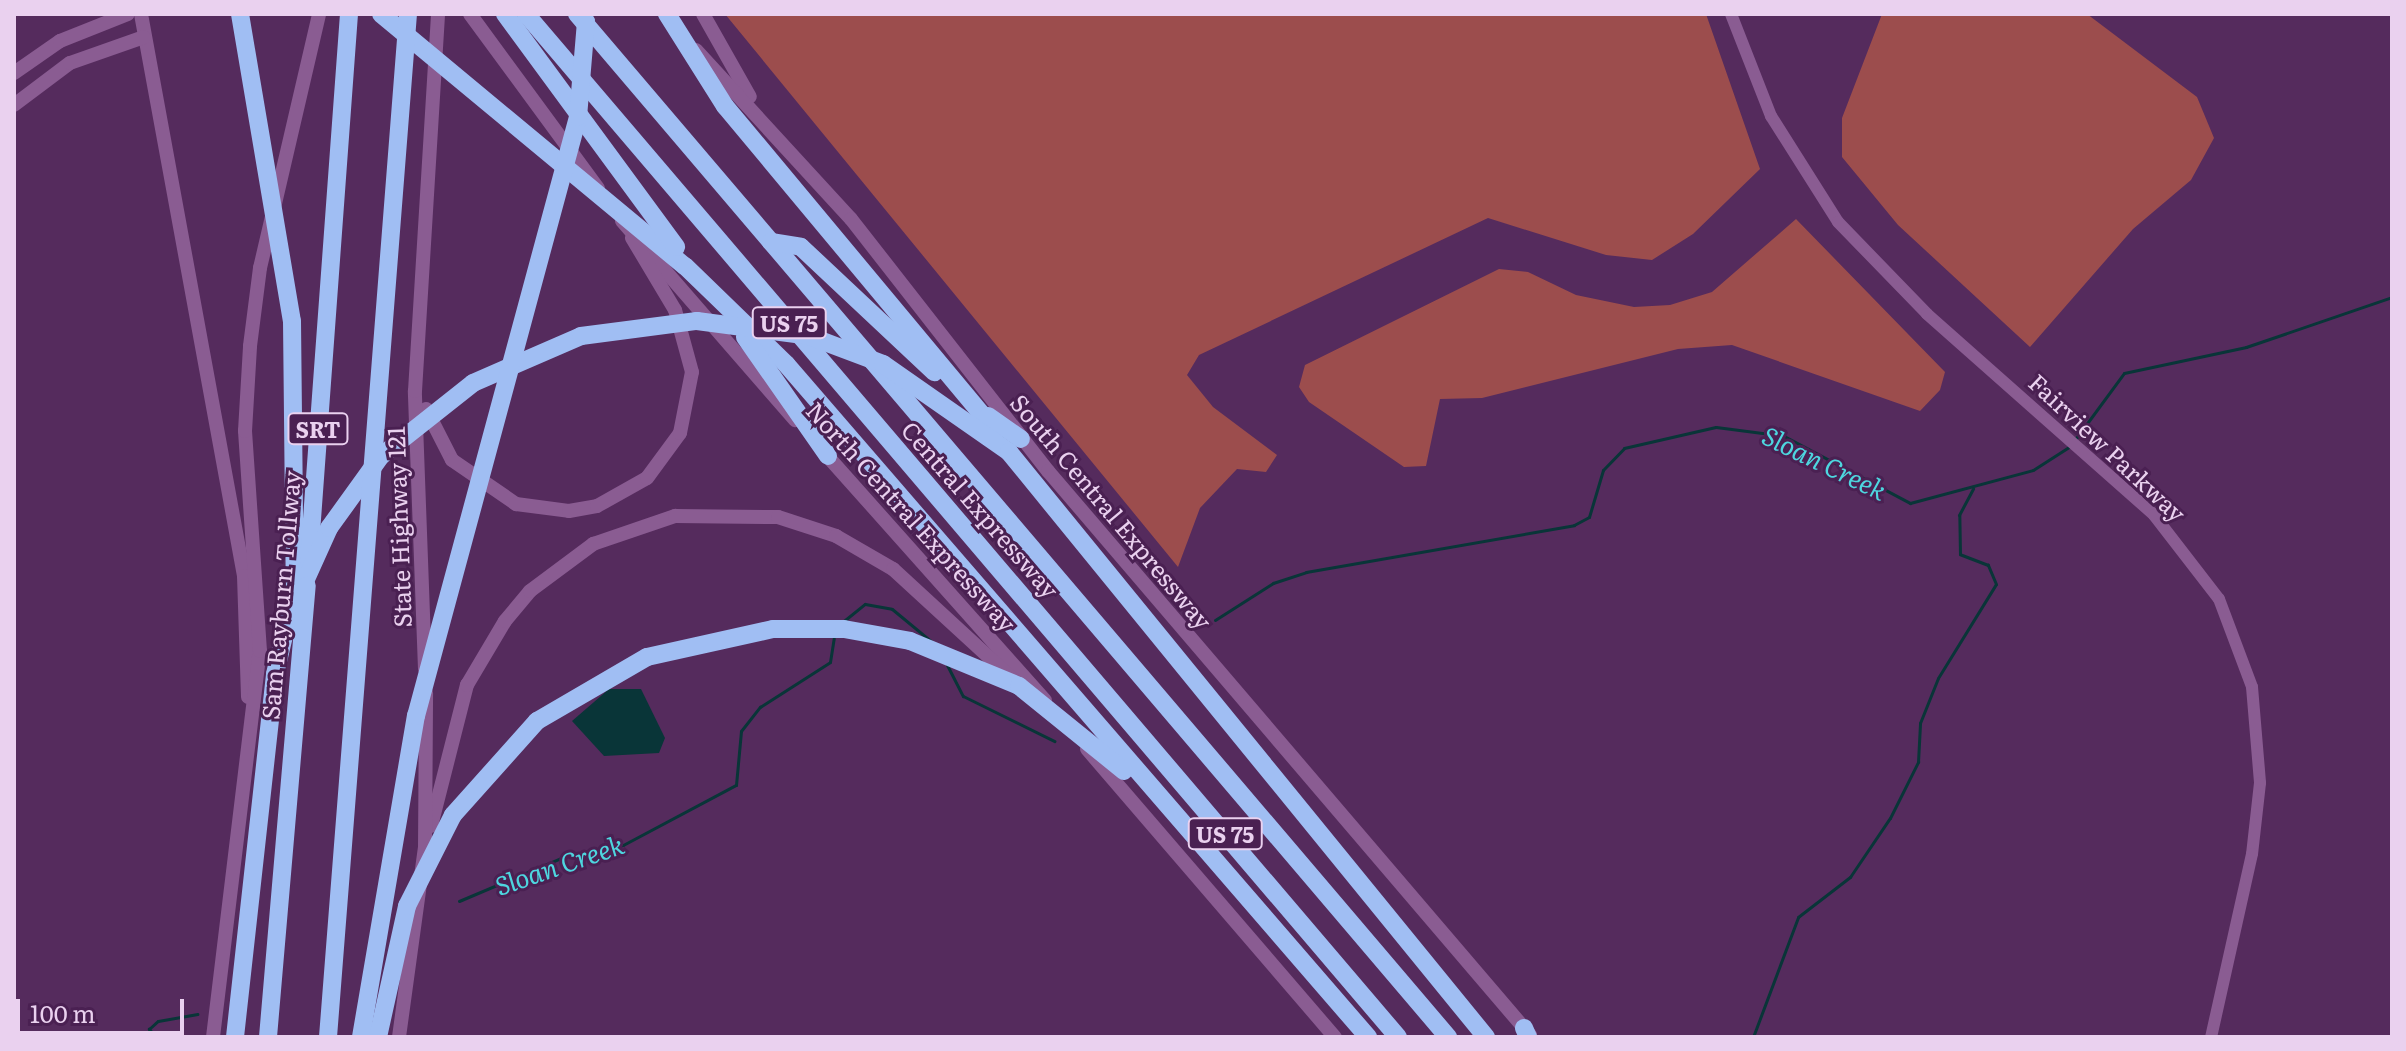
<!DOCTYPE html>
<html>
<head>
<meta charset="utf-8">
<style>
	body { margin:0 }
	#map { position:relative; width:2406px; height:1051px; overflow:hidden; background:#552b5d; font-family:Literata,serif }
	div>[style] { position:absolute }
	.green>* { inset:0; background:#9c4d4d }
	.water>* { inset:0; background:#093538 }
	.stream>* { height:3px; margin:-1.5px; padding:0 1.5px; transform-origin:1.5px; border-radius:1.5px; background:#093538 }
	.tertiary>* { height:12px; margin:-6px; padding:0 6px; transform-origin:6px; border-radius:6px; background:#8a5c92 }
	.secondary>* { height:14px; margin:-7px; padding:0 7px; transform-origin:7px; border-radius:7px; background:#8a5c92 }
	.motorway>* { height:18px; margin:-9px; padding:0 9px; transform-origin:9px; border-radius:9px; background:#a0bef3 }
	span { translate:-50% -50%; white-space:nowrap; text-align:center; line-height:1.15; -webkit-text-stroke:6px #4a2052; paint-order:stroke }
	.shield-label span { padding:2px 6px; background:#4a2052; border:2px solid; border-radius:6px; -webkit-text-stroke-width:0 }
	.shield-label { font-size:22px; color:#ead1ef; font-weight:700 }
	.street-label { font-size:24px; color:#ead1ef }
	.water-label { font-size:26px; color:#4ed6df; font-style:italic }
	.frame { position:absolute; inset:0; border:16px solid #ead1ef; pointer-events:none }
	.scale { position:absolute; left:16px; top:999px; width:168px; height:36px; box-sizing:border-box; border:4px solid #ead1ef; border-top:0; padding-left:10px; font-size:24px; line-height:28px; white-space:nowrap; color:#ead1ef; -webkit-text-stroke:6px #4a2052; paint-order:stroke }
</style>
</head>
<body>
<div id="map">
	<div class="green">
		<i style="clip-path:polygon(725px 14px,1706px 14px,1760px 169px,1693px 234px,1652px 260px,1606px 255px,1488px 218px,1199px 355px,1187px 375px,1213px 407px,1277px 455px,1266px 472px,1237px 469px,1200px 508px,1178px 567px)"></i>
		<i style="clip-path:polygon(1882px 14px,2087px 14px,2197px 97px,2214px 138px,2191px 180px,2133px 229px,2030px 347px,1898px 225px,1842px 157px,1842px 118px)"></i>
		<i style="clip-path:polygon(1796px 219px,1945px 372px,1940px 390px,1920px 411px,1732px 345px,1678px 349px,1482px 398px,1440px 399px,1426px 466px,1404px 467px,1309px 402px,1299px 387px,1305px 365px,1499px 269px,1528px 272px,1576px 295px,1634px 307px,1670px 305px,1712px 292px)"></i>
	</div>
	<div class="water">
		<i style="clip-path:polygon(609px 689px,641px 689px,665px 738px,659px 753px,604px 756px,572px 721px)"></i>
	</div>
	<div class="stream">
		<i style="left:2074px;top:441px;width:84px;rotate:-53.7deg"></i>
		<i style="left:2124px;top:373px;width:125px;rotate:-12deg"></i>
		<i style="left:2246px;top:347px;width:154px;rotate:-18.9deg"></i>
		<i style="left:1215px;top:620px;width:69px;rotate:-32.5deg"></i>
		<i style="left:1273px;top:583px;width:35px;rotate:-18deg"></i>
		<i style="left:1306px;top:572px;width:272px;rotate:-9.9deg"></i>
		<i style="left:1574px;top:525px;width:17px;rotate:-28deg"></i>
		<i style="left:1589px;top:517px;width:49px;rotate:-73.4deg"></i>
		<i style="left:1603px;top:470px;width:30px;rotate:-46deg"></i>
		<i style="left:1624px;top:448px;width:94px;rotate:-12.9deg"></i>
		<i style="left:1716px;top:427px;width:69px;rotate:7.5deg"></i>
		<i style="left:1784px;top:436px;width:143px;rotate:28deg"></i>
		<i style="left:1910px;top:503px;width:127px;rotate:-15deg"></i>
		<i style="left:2033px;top:470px;width:43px;rotate:-32.6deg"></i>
		<i style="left:840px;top:624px;width:32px;rotate:-39deg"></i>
		<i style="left:865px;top:604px;width:27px;rotate:10deg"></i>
		<i style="left:892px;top:609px;width:52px;rotate:39.5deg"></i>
		<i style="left:947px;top:665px;width:35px;rotate:63deg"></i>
		<i style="left:963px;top:696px;width:102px;rotate:26.3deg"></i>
		<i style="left:459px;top:901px;width:113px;rotate:-22.9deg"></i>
		<i style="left:563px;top:857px;width:61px;rotate:-11.3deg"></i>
		<i style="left:623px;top:845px;width:128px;rotate:-28deg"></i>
		<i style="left:736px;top:785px;width:54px;rotate:-84.7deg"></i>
		<i style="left:741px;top:731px;width:31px;rotate:-52deg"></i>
		<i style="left:760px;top:707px;width:83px;rotate:-32.7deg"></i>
		<i style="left:830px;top:662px;width:24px;rotate:-81deg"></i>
		<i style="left:156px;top:1037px;width:11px;rotate:-131deg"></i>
		<i style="left:149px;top:1029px;width:12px;rotate:-42deg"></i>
		<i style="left:158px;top:1021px;width:40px;rotate:-10deg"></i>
		<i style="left:1753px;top:1037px;width:128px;rotate:-69.4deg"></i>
		<i style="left:1798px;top:917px;width:66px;rotate:-37.6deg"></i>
		<i style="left:1850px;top:877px;width:71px;rotate:-55.9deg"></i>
		<i style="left:1890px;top:818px;width:63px;rotate:-63.4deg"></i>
		<i style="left:1918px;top:762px;width:39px;rotate:-87deg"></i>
		<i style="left:1920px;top:723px;width:48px;rotate:-68.2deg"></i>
		<i style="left:1938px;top:678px;width:110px;rotate:-58.3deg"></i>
		<i style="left:1996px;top:584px;width:21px;rotate:-113deg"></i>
		<i style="left:1988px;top:565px;width:30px;rotate:-159deg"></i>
		<i style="left:1960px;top:554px;width:39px;rotate:-91deg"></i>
		<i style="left:1959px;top:515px;width:30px;rotate:-62deg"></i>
	</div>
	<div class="tertiary">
		<i style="left:1731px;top:14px;width:110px;rotate:68.6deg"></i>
		<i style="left:1771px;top:116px;width:125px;rotate:57.7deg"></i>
		<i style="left:1838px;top:222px;width:128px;rotate:45.9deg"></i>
		<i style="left:1927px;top:314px;width:303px;rotate:41.5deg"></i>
		<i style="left:2154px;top:515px;width:106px;rotate:52.3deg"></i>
		<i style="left:2219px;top:599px;width:94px;rotate:69.4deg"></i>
		<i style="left:2252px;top:687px;width:96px;rotate:85.2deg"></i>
		<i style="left:2260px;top:783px;width:71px;rotate:96.4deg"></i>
		<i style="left:2252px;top:854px;width:188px;rotate:102.6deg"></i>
	</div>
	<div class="secondary">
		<i style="left:141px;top:14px;width:571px;rotate:79.61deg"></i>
		<i style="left:244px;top:576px;width:121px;rotate:88.1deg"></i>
		<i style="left:470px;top:14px;width:216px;rotate:53.7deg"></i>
		<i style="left:703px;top:14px;width:95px;rotate:60.5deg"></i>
		<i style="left:696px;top:50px;width:229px;rotate:47.5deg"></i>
		<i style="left:851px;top:219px;width:320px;rotate:52deg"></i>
		<i style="left:1048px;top:471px;width:742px;rotate:49.48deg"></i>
		<i style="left:14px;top:73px;width:56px;rotate:-34.8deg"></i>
		<i style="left:60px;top:41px;width:73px;rotate:-21.7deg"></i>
		<i style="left:14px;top:105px;width:70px;rotate:-36.9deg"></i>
		<i style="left:70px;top:63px;width:78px;rotate:-19.4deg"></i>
		<i style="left:622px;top:221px;width:264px;rotate:49deg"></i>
		<i style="left:426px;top:409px;width:57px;rotate:63deg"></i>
		<i style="left:452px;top:460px;width:78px;rotate:34.5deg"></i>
		<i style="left:516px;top:504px;width:53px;rotate:7.5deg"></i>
		<i style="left:569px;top:511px;width:28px;rotate:-10deg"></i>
		<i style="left:597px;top:506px;width:57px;rotate:-29.2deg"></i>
		<i style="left:647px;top:478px;width:56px;rotate:-53.7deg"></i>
		<i style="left:680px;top:433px;width:62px;rotate:-78.9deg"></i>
		<i style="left:692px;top:372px;width:64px;rotate:-105.3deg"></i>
		<i style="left:675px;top:310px;width:84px;rotate:-120.8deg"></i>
		<i style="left:822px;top:450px;width:335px;rotate:48.3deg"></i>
		<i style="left:425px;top:669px;width:278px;rotate:-92.1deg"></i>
		<i style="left:415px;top:391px;width:378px;rotate:-86.5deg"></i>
		<i style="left:1087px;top:749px;width:380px;rotate:49.3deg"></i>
		<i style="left:431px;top:826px;width:146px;rotate:-75.7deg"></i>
		<i style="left:467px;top:685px;width:74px;rotate:-59.3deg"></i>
		<i style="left:505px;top:621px;width:39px;rotate:-50deg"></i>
		<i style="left:530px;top:591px;width:79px;rotate:-36.7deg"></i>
		<i style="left:593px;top:544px;width:87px;rotate:-18.9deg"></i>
		<i style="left:675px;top:516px;width:103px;rotate:0.6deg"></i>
		<i style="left:778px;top:517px;width:61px;rotate:18.1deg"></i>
		<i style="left:836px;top:536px;width:66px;rotate:30.1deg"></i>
		<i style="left:893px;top:569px;width:168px;rotate:42.6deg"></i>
		<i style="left:213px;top:1037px;width:389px;rotate:-83.1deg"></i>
		<i style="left:260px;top:651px;width:221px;rotate:-93.9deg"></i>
		<i style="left:245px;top:431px;width:85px;rotate:-86.6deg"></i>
		<i style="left:250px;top:346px;width:79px;rotate:-82.7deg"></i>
		<i style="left:260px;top:268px;width:261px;rotate:-76.9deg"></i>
		<i style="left:399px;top:1037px;width:191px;rotate:-82.2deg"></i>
		<i style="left:425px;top:848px;width:155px;rotate:-89.6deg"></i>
	</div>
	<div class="motorway">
		<i style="left:240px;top:14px;width:311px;rotate:80.4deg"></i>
		<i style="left:292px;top:321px;width:266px;rotate:89.4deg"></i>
		<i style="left:381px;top:14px;width:395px;rotate:39.7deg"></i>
		<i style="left:685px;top:266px;width:141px;rotate:44.1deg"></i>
		<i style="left:786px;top:364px;width:890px;rotate:49.15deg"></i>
		<i style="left:505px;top:14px;width:289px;rotate:53.7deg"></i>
		<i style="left:526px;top:14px;width:1344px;rotate:49.56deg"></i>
		<i style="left:577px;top:14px;width:1344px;rotate:49.59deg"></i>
		<i style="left:667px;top:14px;width:109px;rotate:57.8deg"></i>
		<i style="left:725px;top:106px;width:422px;rotate:50.2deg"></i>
		<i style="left:771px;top:242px;width:30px;rotate:9deg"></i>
		<i style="left:801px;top:247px;width:183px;rotate:43.2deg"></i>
		<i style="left:745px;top:337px;width:145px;rotate:55.1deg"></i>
		<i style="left:988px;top:416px;width:40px;rotate:34.9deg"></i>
		<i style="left:309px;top:560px;width:547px;rotate:-85.81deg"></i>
		<i style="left:1524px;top:1028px;width:10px;rotate:66deg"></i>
		<i style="left:235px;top:1037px;width:365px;rotate:-83.7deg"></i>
		<i style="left:275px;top:674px;width:57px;rotate:-76.7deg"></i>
		<i style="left:288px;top:619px;width:100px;rotate:-65.7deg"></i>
		<i style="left:329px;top:528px;width:89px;rotate:-54.2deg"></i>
		<i style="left:381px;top:456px;width:117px;rotate:-38.4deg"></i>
		<i style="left:473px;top:383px;width:118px;rotate:-23.5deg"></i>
		<i style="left:581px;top:336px;width:117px;rotate:-7.4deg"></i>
		<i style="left:697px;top:321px;width:113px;rotate:7.6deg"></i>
		<i style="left:809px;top:336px;width:79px;rotate:20.7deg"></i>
		<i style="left:883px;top:364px;width:154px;rotate:34.9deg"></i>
		<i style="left:1009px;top:452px;width:755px;rotate:50.81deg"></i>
		<i style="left:268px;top:1037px;width:453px;rotate:-85.1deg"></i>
		<i style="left:328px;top:1037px;width:1026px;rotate:-85.53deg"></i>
		<i style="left:361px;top:1037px;width:326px;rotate:-80.3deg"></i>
		<i style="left:416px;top:716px;width:621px;rotate:-74.87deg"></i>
		<i style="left:578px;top:117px;width:96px;rotate:-85.2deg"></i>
		<i style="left:378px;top:1037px;width:134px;rotate:-77.5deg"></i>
		<i style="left:407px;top:906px;width:102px;rotate:-63.2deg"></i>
		<i style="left:453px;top:815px;width:126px;rotate:-48.2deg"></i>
		<i style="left:537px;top:721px;width:127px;rotate:-30.2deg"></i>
		<i style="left:647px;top:657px;width:129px;rotate:-12.5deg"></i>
		<i style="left:773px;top:629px;width:71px"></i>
		<i style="left:844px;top:629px;width:67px;rotate:10.3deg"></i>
		<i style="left:910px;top:641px;width:118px;rotate:22.4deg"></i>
		<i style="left:1019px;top:686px;width:135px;rotate:39deg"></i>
	</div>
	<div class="shield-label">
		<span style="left:789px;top:323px">US 75</span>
		<span style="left:318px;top:429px">SRT</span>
		<span style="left:1225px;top:834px">US 75</span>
	</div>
	<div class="street-label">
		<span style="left:2108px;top:447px;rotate:43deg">Fairview Parkway</span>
		<span style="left:981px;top:509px;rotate:49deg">Central Expressway</span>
		<span style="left:1112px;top:511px;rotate:50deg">South Central Expressway</span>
		<span style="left:912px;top:516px;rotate:48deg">North Central Expressway</span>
		<span style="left:398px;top:527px;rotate:-92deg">State Highway 121</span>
		<span style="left:280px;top:595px;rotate:-85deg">Sam Rayburn Tollway</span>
	</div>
	<div class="water-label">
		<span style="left:1825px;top:462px;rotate:26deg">Sloan Creek</span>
		<span style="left:559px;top:864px;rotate:-19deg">Sloan Creek</span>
	</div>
	<div class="frame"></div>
	<div class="scale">100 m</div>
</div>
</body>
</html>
